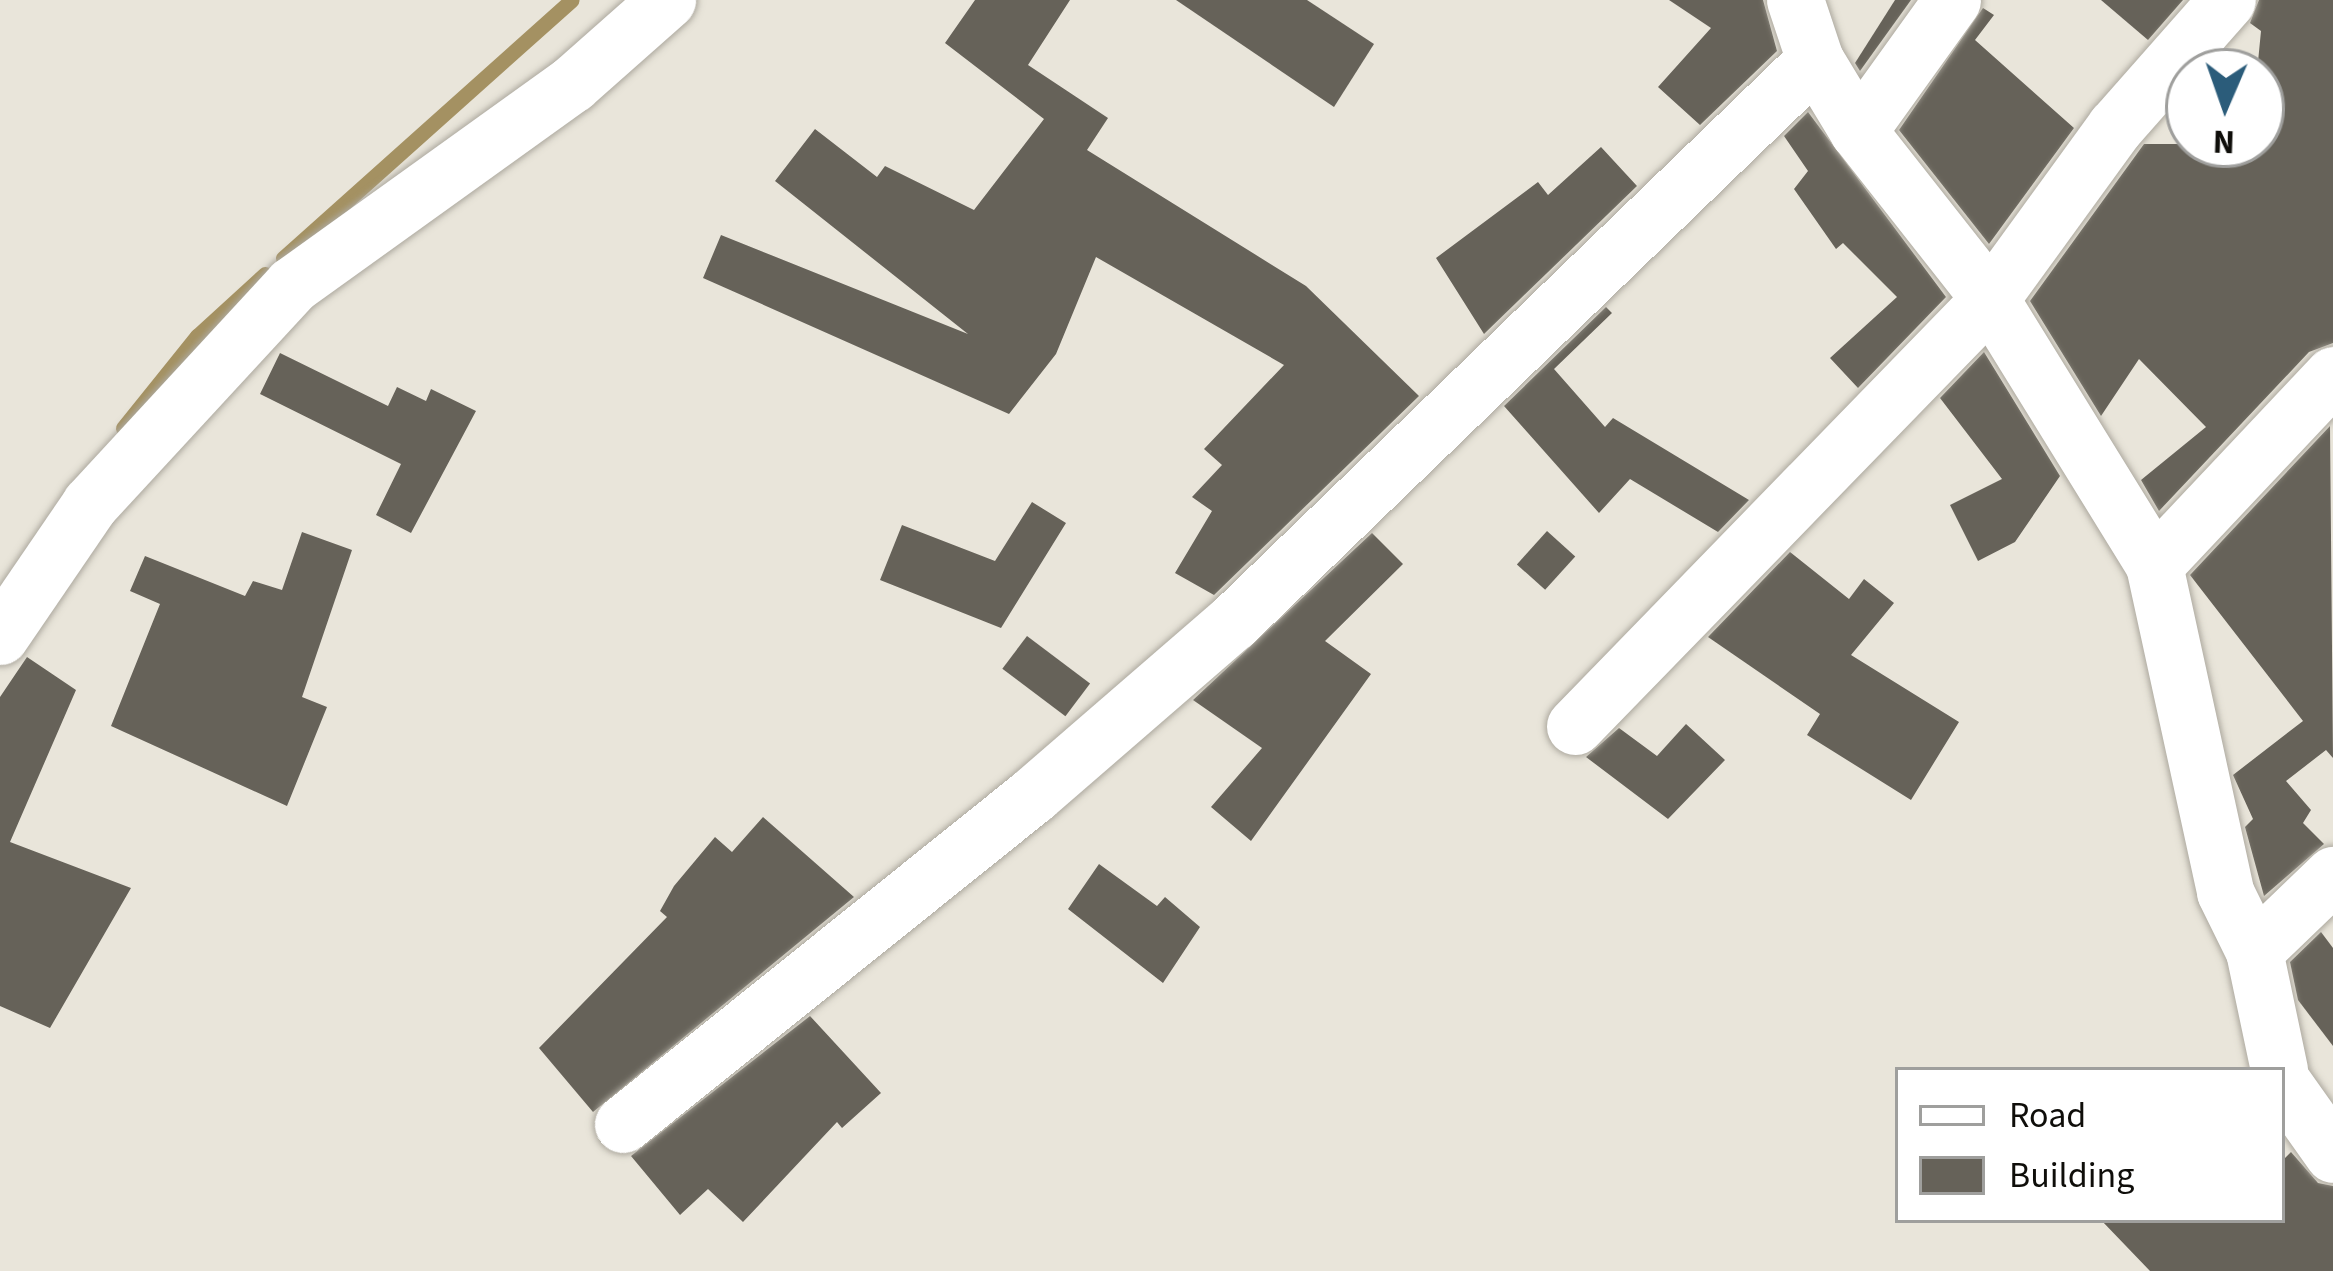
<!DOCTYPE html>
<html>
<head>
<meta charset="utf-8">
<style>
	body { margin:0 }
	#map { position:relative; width:2333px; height:1271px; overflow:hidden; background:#e9e5da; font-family:"Source Sans 3",sans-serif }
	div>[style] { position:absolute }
	.stream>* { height:15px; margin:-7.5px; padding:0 7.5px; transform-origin:7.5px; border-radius:7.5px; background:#a49162 }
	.building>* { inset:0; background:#666259; transform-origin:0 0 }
	.roads { filter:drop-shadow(0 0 3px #ada99f) drop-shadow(0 0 3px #ada99f) }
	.minor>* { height:57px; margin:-28.5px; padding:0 28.5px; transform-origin:28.5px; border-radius:28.5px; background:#fff }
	span { translate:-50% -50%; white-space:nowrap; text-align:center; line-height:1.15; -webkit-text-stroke:10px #fff; paint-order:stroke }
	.legend { position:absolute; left:1895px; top:1067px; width:390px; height:156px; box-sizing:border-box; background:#fff; border:3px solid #9f9f9d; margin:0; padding:15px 21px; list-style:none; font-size:36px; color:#0f0e0a }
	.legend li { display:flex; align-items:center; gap:24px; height:60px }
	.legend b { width:60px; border:3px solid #9f9f9d }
	.north { position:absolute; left:2165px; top:48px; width:120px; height:120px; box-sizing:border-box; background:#fff; border:3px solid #9f9f9d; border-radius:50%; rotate:182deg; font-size:33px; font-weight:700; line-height:48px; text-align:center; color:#0f0e0a }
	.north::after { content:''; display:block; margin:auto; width:42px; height:54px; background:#2b5c7a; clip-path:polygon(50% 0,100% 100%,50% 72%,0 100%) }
</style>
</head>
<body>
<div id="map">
	<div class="stream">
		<i style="left:283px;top:258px;width:387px;rotate:-41.8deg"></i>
		<i style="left:123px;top:428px;width:118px;rotate:-51.2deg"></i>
		<i style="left:197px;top:336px;width:92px;rotate:-42.4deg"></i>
	</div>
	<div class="building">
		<i style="clip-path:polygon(975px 0,1070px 0,1028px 65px,1108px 118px,1087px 150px,1306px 286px,1419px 396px,1214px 595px,1175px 573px,1212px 511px,1192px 497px,1222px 465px,1204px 449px,1284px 365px,1096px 257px,1056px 354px,1009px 414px,703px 278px,721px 235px,968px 334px,775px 181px,815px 129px,877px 177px,885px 166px,974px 210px,1044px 119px,945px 43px)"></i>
		<i style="clip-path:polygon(1176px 0,1307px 0,1374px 44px,1334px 107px)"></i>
		<i style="clip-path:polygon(1669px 0,1763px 0,1777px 51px,1700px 125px,1658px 87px,1711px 28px)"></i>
		<i style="clip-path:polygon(1895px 0,1911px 0,1860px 71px,1855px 63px)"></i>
		<i style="clip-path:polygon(2101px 0,2183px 0,2148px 40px)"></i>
		<i style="clip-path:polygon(2259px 0,2333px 0,2333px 343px,2309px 352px,2159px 511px,2141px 480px,2206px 427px,2139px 359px,2101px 416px,2030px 301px,2144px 144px,2267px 144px,2257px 72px,2261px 31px,2250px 23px)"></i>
		<i style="clip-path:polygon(1983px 8px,1994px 15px,1975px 40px,2074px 128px,1989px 244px,1899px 130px)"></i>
		<i style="clip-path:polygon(1808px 112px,1946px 297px,1858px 388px,1830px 358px,1897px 297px,1843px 243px,1836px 249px,1794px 189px,1808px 171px,1784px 136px)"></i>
		<i style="clip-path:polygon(1601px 147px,1637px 186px,1484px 334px,1436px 258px,1538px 182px,1548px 195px)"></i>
		<i style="clip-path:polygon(1606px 307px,1612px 313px,1554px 369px,1605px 427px,1613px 418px,1749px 500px,1718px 532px,1630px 479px,1599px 513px,1504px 406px)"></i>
		<i style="clip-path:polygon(1984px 352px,2060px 476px,2015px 542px,1978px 561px,1950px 505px,2002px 479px,1940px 398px)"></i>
		<i style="clip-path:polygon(280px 353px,388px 406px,397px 387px,426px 401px,431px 389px,476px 411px,411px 533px,376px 515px,401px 464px,260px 394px)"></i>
		<i style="clip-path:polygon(2330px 426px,2333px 758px,2326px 750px,2286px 781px,2311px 810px,2303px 823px,2324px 844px,2264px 896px,2245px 827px,2253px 819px,2233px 775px,2303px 721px,2190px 575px)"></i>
		<i style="clip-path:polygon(1032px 502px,1066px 523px,1001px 628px,880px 580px,902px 525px,995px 561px)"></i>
		<i style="left:1547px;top:531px;width:38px;height:45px;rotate:42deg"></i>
		<i style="clip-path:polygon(302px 532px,352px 550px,302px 697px,327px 707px,287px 806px,111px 726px,160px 604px,130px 591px,145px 556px,245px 596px,253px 581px,282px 590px)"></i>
		<i style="clip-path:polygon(1372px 533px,1403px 564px,1325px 641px,1371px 674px,1251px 841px,1211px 807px,1262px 748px,1193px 700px)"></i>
		<i style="clip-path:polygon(1790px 552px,1849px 599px,1864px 579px,1894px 603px,1851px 655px,1959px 722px,1911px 800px,1807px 735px,1820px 714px,1708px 637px)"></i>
		<i style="left:1027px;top:636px;width:79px;height:41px;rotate:37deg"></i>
		<i style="clip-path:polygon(27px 657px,76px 690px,10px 842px,131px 888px,50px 1028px,0 1006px,0 697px)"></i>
		<i style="clip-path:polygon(1686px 724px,1725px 760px,1668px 819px,1586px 757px,1619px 728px,1657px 756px)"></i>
		<i style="clip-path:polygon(763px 817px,854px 897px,593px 1112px,539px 1048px,667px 917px,660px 911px,674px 886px,715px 837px,732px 852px)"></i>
		<i style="clip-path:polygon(1099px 864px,1157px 906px,1165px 897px,1200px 927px,1163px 983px,1068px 909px)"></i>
		<i style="clip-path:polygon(2321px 932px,2333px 948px,2333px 1046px,2298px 1000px,2290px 962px)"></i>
		<i style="clip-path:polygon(810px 1016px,881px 1093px,842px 1128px,837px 1122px,743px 1222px,708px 1189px,680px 1215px,631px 1156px)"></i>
		<i style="clip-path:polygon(2291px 1152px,2318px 1183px,2333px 1186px,2333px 1271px,2150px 1271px,2101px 1220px,2282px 1220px,2282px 1161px)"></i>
	</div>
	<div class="roads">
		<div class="minor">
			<i style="left:1795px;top:0;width:63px;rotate:71.6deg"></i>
			<i style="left:1815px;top:60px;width:83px;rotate:58.8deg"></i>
			<i style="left:1858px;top:131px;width:214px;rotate:51.8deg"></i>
			<i style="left:1990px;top:299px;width:312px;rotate:58.3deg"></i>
			<i style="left:2154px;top:565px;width:335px;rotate:77.7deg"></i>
			<i style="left:2225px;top:892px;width:66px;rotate:63.8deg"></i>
			<i style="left:2254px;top:951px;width:122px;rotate:78.1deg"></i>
			<i style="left:1858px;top:131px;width:161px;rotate:-54.3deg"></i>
			<i style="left:2154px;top:565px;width:261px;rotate:-46.7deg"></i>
			<i style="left:0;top:636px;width:160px;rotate:-55.7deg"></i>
			<i style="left:90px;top:504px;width:298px;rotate:-47.3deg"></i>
			<i style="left:292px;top:285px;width:345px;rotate:-35.7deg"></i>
			<i style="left:572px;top:84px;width:127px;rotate:-41.5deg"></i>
			<i style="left:1575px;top:726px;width:595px;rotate:-45.82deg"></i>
			<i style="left:1990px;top:299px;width:213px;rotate:-54deg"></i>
			<i style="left:2115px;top:127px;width:169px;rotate:-48.6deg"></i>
			<i style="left:2254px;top:951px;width:110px;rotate:-43.9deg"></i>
			<i style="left:2282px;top:1082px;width:88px;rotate:54.7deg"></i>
			<i style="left:623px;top:1124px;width:526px;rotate:-38.74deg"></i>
			<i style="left:1033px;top:795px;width:264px;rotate:-40.9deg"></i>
			<i style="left:1233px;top:622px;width:809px;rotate:-44deg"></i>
		</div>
	</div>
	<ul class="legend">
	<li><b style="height:15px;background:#fff"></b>Road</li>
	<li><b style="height:33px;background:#666259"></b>Building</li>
	</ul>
	<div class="north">N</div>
</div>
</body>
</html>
